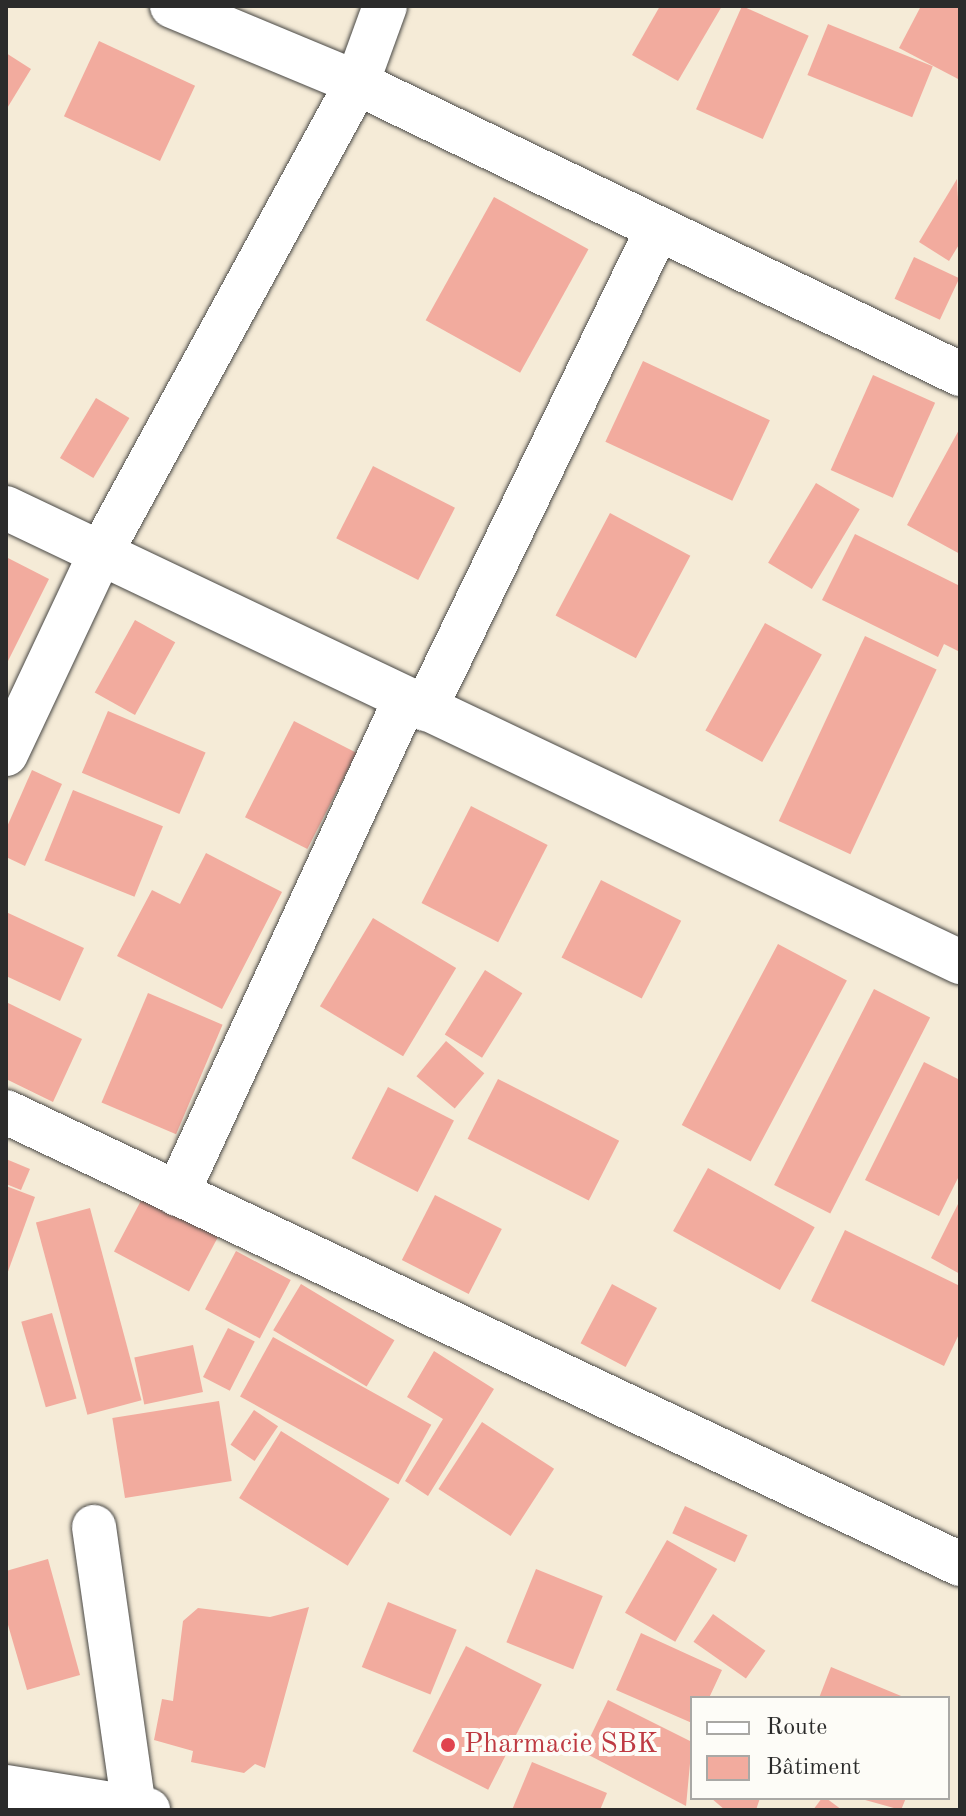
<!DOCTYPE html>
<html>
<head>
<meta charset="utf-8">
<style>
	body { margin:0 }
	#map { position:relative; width:966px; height:1816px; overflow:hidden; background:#f5ebd7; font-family:"Old Standard TT",serif }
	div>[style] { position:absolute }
	.building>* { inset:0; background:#f2ab9e; transform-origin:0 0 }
	.roads { filter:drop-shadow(0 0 2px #494845) drop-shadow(0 0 2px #494845) }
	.minor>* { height:44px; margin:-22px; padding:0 22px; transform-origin:22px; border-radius:22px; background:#fff }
	.dots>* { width:22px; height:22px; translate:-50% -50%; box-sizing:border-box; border:4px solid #fdfcf7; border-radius:50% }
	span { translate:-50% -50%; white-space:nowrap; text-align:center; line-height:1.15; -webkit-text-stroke:8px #fdfcf7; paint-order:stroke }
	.health-label { font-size:28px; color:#be3a42 }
	.left { translate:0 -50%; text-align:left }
	.frame { position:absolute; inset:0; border:8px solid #2b2b2b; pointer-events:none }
	.legend { position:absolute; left:690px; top:1696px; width:260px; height:104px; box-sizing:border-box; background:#fdfcf7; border:2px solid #a9a8a5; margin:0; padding:10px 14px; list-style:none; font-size:24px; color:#2b2b2b }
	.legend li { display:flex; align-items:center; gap:16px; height:40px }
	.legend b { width:40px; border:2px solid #a9a8a5 }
</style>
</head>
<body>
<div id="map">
	<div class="building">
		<i style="clip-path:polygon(660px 6px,722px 6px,678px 81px,632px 55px)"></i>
		<i style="left:742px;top:6px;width:73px;height:113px;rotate:24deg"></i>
		<i style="clip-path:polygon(921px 6px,960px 6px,960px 80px,899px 48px)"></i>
		<i style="left:828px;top:24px;width:113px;height:55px;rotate:22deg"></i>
		<i style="left:99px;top:41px;width:106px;height:83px;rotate:25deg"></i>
		<i style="clip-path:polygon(6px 53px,31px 69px,6px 110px)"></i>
		<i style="clip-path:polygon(957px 179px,960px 243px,949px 261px,919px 242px)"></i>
		<i style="left:494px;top:197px;width:108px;height:141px;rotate:29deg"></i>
		<i style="left:914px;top:257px;width:50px;height:46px;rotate:25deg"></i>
		<i style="left:643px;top:361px;width:140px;height:89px;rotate:25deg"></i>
		<i style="left:873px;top:375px;width:68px;height:104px;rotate:24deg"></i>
		<i style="left:96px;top:398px;width:39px;height:70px;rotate:31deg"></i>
		<i style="clip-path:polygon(960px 428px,960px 554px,907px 525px)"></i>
		<i style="left:373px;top:466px;width:92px;height:81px;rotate:27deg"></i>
		<i style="left:816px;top:483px;width:51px;height:93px;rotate:31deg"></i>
		<i style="left:610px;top:513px;width:91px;height:116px;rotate:28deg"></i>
		<i style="clip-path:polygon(855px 534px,960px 586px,960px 652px,944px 644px,938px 657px,822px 600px)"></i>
		<i style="clip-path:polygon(6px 557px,49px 579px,6px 665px)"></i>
		<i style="left:135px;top:620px;width:46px;height:83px;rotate:29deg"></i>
		<i style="left:765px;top:623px;width:65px;height:123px;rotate:29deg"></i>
		<i style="left:865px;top:636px;width:79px;height:204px;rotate:25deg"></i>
		<i style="left:108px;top:711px;width:106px;height:67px;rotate:23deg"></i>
		<i style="left:294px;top:721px;width:70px;height:108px;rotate:27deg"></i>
		<i style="clip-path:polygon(32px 770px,62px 784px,25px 866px,6px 857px,6px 829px)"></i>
		<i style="left:73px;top:790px;width:97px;height:76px;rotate:22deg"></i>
		<i style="left:471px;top:806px;width:86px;height:109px;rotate:27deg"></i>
		<i style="clip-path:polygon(206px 853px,282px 892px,222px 1009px,117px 956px,152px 890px,180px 904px)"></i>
		<i style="left:601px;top:880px;width:90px;height:87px;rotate:27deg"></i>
		<i style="clip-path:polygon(6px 912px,84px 948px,60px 1001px,6px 976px)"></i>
		<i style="left:373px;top:918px;width:97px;height:103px;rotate:31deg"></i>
		<i style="left:778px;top:944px;width:78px;height:205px;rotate:28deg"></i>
		<i style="left:485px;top:970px;width:44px;height:76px;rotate:32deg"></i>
		<i style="left:874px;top:989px;width:63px;height:220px;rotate:27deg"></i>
		<i style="left:148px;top:993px;width:81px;height:119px;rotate:23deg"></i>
		<i style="clip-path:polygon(6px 1002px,82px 1039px,53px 1102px,6px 1079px)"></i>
		<i style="left:446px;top:1041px;width:50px;height:46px;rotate:40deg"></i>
		<i style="clip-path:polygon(924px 1062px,960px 1080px,960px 1174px,939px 1216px,865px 1180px)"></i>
		<i style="left:498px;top:1079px;width:136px;height:67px;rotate:27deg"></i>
		<i style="left:388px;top:1087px;width:74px;height:80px;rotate:27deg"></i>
		<i style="clip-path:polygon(6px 1159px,30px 1169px,21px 1190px,6px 1184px)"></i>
		<i style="left:708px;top:1168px;width:122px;height:72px;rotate:29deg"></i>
		<i style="clip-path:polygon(6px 1186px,35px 1197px,6px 1277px)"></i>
		<i style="left:144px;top:1195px;width:85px;height:64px;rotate:28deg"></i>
		<i style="left:435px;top:1195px;width:75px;height:73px;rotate:27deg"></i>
		<i style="clip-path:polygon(960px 1200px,960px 1274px,931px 1258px)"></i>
		<i style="left:90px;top:1208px;width:199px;height:56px;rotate:75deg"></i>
		<i style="clip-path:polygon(845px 1230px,960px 1286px,960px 1332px,944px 1366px,811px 1301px)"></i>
		<i style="left:236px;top:1251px;width:62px;height:66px;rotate:28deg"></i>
		<i style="left:301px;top:1284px;width:109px;height:54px;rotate:31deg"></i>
		<i style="left:612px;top:1284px;width:51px;height:67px;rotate:28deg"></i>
		<i style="left:52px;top:1313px;width:89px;height:32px;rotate:74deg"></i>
		<i style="left:228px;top:1328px;width:30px;height:55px;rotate:27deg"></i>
		<i style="left:273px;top:1337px;width:181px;height:68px;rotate:29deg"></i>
		<i style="left:193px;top:1345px;width:48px;height:60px;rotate:78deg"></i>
		<i style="clip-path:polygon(434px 1351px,494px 1389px,428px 1496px,405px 1481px,443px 1419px,407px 1397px)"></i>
		<i style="left:219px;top:1401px;width:81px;height:108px;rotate:81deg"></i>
		<i style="left:254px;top:1410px;width:29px;height:42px;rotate:34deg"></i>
		<i style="left:482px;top:1422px;width:86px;height:80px;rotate:33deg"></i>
		<i style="left:281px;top:1431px;width:128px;height:79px;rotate:32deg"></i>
		<i style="left:685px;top:1506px;width:69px;height:30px;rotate:25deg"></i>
		<i style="left:667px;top:1540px;width:58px;height:84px;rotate:30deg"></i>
		<i style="clip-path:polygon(48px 1559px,80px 1675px,27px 1690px,6px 1618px,6px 1571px)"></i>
		<i style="left:536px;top:1569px;width:72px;height:79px;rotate:22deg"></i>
		<i style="left:388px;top:1602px;width:74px;height:70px;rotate:22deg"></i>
		<i style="clip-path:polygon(309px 1607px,265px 1768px,255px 1764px,244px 1773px,191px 1762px,193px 1751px,154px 1740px,162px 1699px,173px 1701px,183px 1621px,198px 1608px,270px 1617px)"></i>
		<i style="left:713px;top:1614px;width:64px;height:34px;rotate:35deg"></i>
		<i style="clip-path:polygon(641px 1633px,722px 1670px,709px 1698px,692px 1698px,692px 1723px,616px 1690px)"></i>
		<i style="left:466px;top:1646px;width:85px;height:118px;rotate:27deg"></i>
		<i style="clip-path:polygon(831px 1667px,906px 1698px,819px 1698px)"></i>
		<i style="clip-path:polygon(608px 1700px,692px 1742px,686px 1806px,583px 1752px)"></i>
		<i style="clip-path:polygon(532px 1762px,607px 1793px,600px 1810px,512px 1810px)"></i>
		<i style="clip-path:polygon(711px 1798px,760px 1798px,756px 1810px,725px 1810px)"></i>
		<i style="clip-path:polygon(822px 1798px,826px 1798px,842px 1810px,813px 1810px)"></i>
		<i style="clip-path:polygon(858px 1798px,906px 1798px,901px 1810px)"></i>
	</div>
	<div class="roads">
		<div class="minor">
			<i style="left:172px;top:6px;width:200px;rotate:22.6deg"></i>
			<i style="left:357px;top:83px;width:670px;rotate:25.76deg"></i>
			<i style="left:6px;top:508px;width:1057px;rotate:25.45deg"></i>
			<i style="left:425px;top:709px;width:534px;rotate:-64.15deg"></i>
			<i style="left:6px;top:754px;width:221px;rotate:-64.8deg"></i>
			<i style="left:100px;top:554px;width:537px;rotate:-61.38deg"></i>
			<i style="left:357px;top:83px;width:82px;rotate:-70deg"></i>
			<i style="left:6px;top:1112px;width:1056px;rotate:25.35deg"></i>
			<i style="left:177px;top:1194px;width:544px;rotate:-65.22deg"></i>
			<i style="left:94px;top:1527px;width:284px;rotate:81.9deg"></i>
			<i style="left:6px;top:1787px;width:144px;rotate:9.2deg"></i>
		</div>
	</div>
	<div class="dots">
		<i style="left:448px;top:1745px;background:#e0444e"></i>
	</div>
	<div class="health-label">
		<span class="left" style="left:464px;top:1745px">Pharmacie SBK</span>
	</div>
	<div class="frame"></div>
	<ul class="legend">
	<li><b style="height:10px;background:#fff"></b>Route</li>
	<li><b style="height:22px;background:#f2ab9e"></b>Bâtiment</li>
	</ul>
</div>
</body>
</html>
